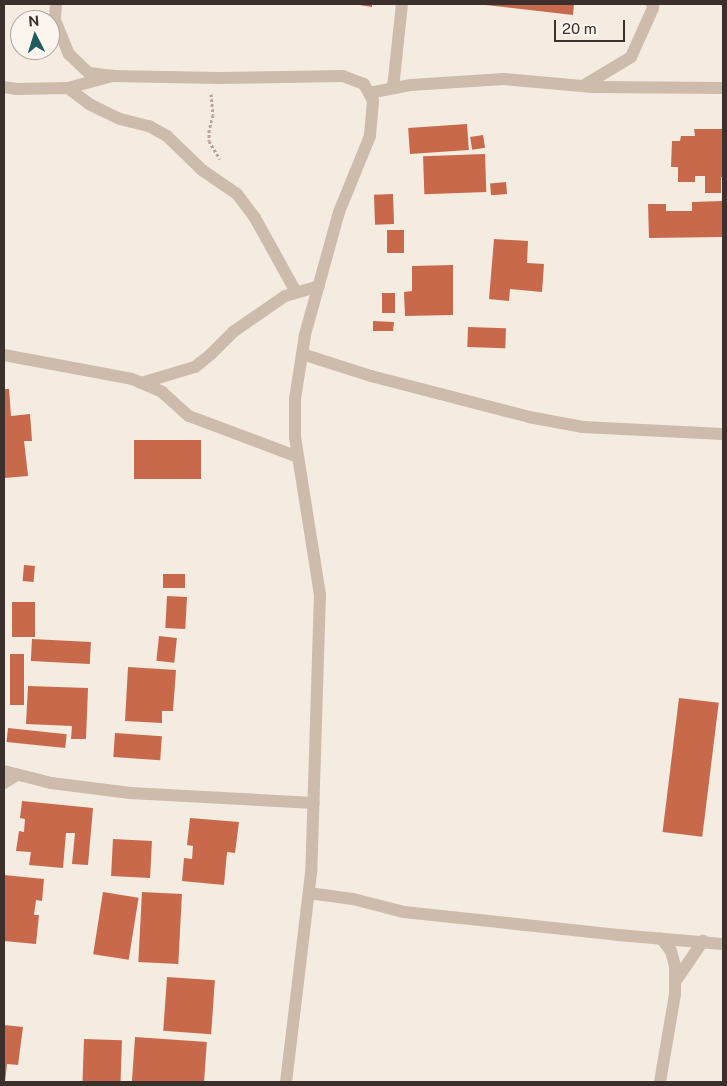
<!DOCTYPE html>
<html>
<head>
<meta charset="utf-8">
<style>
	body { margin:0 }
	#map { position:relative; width:727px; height:1086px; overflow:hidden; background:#f4ebe1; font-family:"Public Sans",sans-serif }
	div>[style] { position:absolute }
	.building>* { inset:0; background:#c8694b; transform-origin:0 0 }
	.path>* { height:3px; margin-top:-1.5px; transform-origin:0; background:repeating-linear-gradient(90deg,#b9a596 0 2.5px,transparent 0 5px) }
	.minor>* { height:12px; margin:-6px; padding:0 6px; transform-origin:6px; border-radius:6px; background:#cdbbac }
	.tertiary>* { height:12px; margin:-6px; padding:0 6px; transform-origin:6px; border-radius:6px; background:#cdbbac }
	span { translate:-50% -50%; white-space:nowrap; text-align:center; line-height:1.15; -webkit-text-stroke:5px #fbf5ee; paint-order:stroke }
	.frame { position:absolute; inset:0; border:5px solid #3b302b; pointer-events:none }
	.north { position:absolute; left:10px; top:10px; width:50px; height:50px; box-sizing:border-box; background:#fbf5ee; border:1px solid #aea6a0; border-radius:50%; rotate:355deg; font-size:14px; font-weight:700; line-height:20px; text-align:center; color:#3b302b }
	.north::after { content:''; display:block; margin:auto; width:18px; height:22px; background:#1f5a5e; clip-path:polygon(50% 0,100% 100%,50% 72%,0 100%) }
	.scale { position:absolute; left:554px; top:20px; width:71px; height:22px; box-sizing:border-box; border:2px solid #3b302b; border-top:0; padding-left:6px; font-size:15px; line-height:18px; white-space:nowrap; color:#3b302b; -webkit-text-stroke:4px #fbf5ee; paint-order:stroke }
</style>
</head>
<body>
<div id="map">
	<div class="building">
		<i style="clip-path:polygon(353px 4px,372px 4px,372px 7px)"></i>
		<i style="clip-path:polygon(477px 4px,574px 4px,573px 15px)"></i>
		<i style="left:467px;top:124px;width:26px;height:59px;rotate:86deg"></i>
		<i style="clip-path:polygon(694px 129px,723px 129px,723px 177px,721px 177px,721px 193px,705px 193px,705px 176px,695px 176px,695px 182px,678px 182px,678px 167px,671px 167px,672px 141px,680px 141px,681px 136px,695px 136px)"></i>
		<i style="left:483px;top:135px;width:13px;height:13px;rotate:81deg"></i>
		<i style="left:485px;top:154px;width:38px;height:62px;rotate:88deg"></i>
		<i style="left:506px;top:182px;width:12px;height:16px;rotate:85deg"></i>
		<i style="left:393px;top:194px;width:30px;height:19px;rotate:88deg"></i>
		<i style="clip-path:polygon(723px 201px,723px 237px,649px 238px,648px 204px,666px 204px,666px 211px,692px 211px,692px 202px)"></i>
		<i style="left:387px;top:230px;width:17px;height:23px"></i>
		<i style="clip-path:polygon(494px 239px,528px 241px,527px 263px,544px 264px,542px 292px,510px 289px,509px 301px,489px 299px)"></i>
		<i style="clip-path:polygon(453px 265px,453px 315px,405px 316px,404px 292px,412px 291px,412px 266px)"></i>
		<i style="left:382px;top:293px;width:13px;height:20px"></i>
		<i style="clip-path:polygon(373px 321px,394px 322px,393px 331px,373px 331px)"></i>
		<i style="left:468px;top:327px;width:38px;height:20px;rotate:2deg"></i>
		<i style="clip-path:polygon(4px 389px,9px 389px,11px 416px,30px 414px,32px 441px,24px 441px,28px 476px,4px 478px)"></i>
		<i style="left:201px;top:440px;width:39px;height:67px;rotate:90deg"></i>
		<i style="left:24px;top:565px;width:11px;height:16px;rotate:5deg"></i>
		<i style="left:185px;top:574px;width:14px;height:22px;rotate:90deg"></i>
		<i style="left:167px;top:596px;width:20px;height:32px;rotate:3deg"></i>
		<i style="left:12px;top:602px;width:23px;height:35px"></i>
		<i style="left:159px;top:636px;width:18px;height:25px;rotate:6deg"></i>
		<i style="left:32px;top:639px;width:59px;height:22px;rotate:3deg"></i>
		<i style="left:10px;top:654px;width:14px;height:51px"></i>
		<i style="clip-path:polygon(128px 667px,176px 670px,173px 711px,162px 711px,162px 723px,125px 721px)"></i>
		<i style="clip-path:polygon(28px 686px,88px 688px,86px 739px,71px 739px,72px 726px,26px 724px)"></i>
		<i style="left:679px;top:698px;width:40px;height:135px;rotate:7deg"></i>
		<i style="left:8px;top:728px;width:59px;height:14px;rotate:6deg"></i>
		<i style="left:115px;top:733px;width:47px;height:24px;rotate:4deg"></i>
		<i style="clip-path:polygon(22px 801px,93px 808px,88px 865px,72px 864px,75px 833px,66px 833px,63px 868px,29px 865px,31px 852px,16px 851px,19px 831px,24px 832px,25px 819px,20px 818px)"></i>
		<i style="clip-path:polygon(190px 818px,239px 822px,235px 853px,227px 852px,224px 885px,182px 881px,184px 858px,192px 859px,193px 846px,187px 845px)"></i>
		<i style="left:113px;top:839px;width:39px;height:37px;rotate:3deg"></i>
		<i style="clip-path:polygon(4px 875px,44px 879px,42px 901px,36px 900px,34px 915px,39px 915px,36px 944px,4px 941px)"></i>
		<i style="left:103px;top:892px;width:36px;height:63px;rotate:9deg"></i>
		<i style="left:142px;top:892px;width:40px;height:70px;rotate:3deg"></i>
		<i style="left:167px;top:977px;width:48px;height:54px;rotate:4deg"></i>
		<i style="clip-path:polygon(4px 1025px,23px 1027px,18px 1065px,7px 1064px,5px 1082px)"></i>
		<i style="left:135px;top:1037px;width:72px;height:45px;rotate:4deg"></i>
		<i style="left:84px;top:1039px;width:38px;height:43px;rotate:2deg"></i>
	</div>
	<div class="path">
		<i style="left:211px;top:94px;width:21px;rotate:85deg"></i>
		<i style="left:213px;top:115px;width:16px;rotate:105deg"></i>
		<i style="left:209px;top:130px;width:11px;rotate:90deg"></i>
		<i style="left:209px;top:141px;width:21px;rotate:59deg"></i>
	</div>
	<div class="minor">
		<i style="left:583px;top:86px;width:56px;rotate:-31.1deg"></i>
		<i style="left:631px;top:57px;width:54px;rotate:-65.8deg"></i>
		<i style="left:653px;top:8px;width:4px;rotate:-104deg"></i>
		<i style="left:4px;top:87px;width:12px;rotate:9deg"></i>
		<i style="left:16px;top:89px;width:52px;rotate:-1.1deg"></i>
		<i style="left:68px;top:88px;width:46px;rotate:-15.3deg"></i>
		<i style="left:68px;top:88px;width:26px;rotate:37deg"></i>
		<i style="left:89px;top:104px;width:34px;rotate:26deg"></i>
		<i style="left:120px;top:119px;width:30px;rotate:14deg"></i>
		<i style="left:149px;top:126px;width:21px;rotate:29deg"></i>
		<i style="left:167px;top:136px;width:49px;rotate:44.2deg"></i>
		<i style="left:202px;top:170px;width:42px;rotate:34.4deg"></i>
		<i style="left:237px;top:194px;width:30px;rotate:53deg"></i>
		<i style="left:255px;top:218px;width:85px;rotate:61deg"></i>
		<i style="left:393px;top:88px;width:84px;rotate:-83.9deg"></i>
		<i style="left:369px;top:93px;width:43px;rotate:-10.8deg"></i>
		<i style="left:411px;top:85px;width:93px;rotate:-3.7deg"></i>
		<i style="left:504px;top:79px;width:89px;rotate:5.1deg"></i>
		<i style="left:593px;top:87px;width:130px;rotate:0.4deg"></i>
		<i style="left:302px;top:354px;width:72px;rotate:17.7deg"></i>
		<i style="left:371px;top:376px;width:163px;rotate:14.5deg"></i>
		<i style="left:529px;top:417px;width:55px;rotate:10.5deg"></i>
		<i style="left:583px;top:427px;width:140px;rotate:2.9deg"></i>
		<i style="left:4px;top:355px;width:130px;rotate:10.6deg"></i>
		<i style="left:132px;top:379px;width:33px;rotate:23deg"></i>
		<i style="left:162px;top:392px;width:36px;rotate:42deg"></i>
		<i style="left:189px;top:416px;width:116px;rotate:20.6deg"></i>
		<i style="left:141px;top:383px;width:56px;rotate:-16.5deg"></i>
		<i style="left:195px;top:367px;width:19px;rotate:-39deg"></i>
		<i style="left:210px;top:355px;width:33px;rotate:-45deg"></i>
		<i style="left:233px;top:332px;width:63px;rotate:-34.7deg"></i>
		<i style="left:285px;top:296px;width:35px;rotate:-16deg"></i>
		<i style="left:4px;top:771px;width:49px;rotate:14.3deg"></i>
		<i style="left:51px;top:783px;width:80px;rotate:7.2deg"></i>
		<i style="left:130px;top:793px;width:184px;rotate:3.1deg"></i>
		<i style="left:4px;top:783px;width:15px;rotate:-32deg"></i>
		<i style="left:309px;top:893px;width:44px;rotate:7.8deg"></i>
		<i style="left:353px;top:899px;width:53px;rotate:14.3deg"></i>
		<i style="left:404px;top:912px;width:215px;rotate:6.1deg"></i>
		<i style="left:618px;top:935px;width:105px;rotate:4.9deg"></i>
		<i style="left:675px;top:982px;width:50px;rotate:-55.7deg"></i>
		<i style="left:660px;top:1082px;width:89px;rotate:-80.3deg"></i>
		<i style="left:675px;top:994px;width:28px;rotate:-90deg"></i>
		<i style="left:675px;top:966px;width:16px;rotate:-105deg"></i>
		<i style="left:671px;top:951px;width:16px;rotate:-128deg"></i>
	</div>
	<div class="tertiary">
		<i style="left:56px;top:4px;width:16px;rotate:94deg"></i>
		<i style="left:55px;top:20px;width:37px;rotate:68deg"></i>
		<i style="left:69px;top:54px;width:28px;rotate:44deg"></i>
		<i style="left:89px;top:73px;width:23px;rotate:7deg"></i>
		<i style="left:112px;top:76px;width:107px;rotate:1.1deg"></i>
		<i style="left:219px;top:78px;width:124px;rotate:-0.9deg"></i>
		<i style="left:343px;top:76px;width:22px;rotate:21deg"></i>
		<i style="left:364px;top:84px;width:19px;rotate:62deg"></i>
		<i style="left:373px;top:101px;width:35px;rotate:95deg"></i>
		<i style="left:370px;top:136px;width:82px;rotate:112.2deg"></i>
		<i style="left:339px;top:212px;width:128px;rotate:105.5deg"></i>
		<i style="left:305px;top:335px;width:65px;rotate:98.9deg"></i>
		<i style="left:295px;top:399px;width:38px;rotate:90deg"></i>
		<i style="left:295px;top:437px;width:159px;rotate:81deg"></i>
		<i style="left:320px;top:594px;width:279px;rotate:91.8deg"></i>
		<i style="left:311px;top:873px;width:210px;rotate:96.8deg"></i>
	</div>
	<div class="frame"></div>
	<div class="north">N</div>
	<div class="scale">20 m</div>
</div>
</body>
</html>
